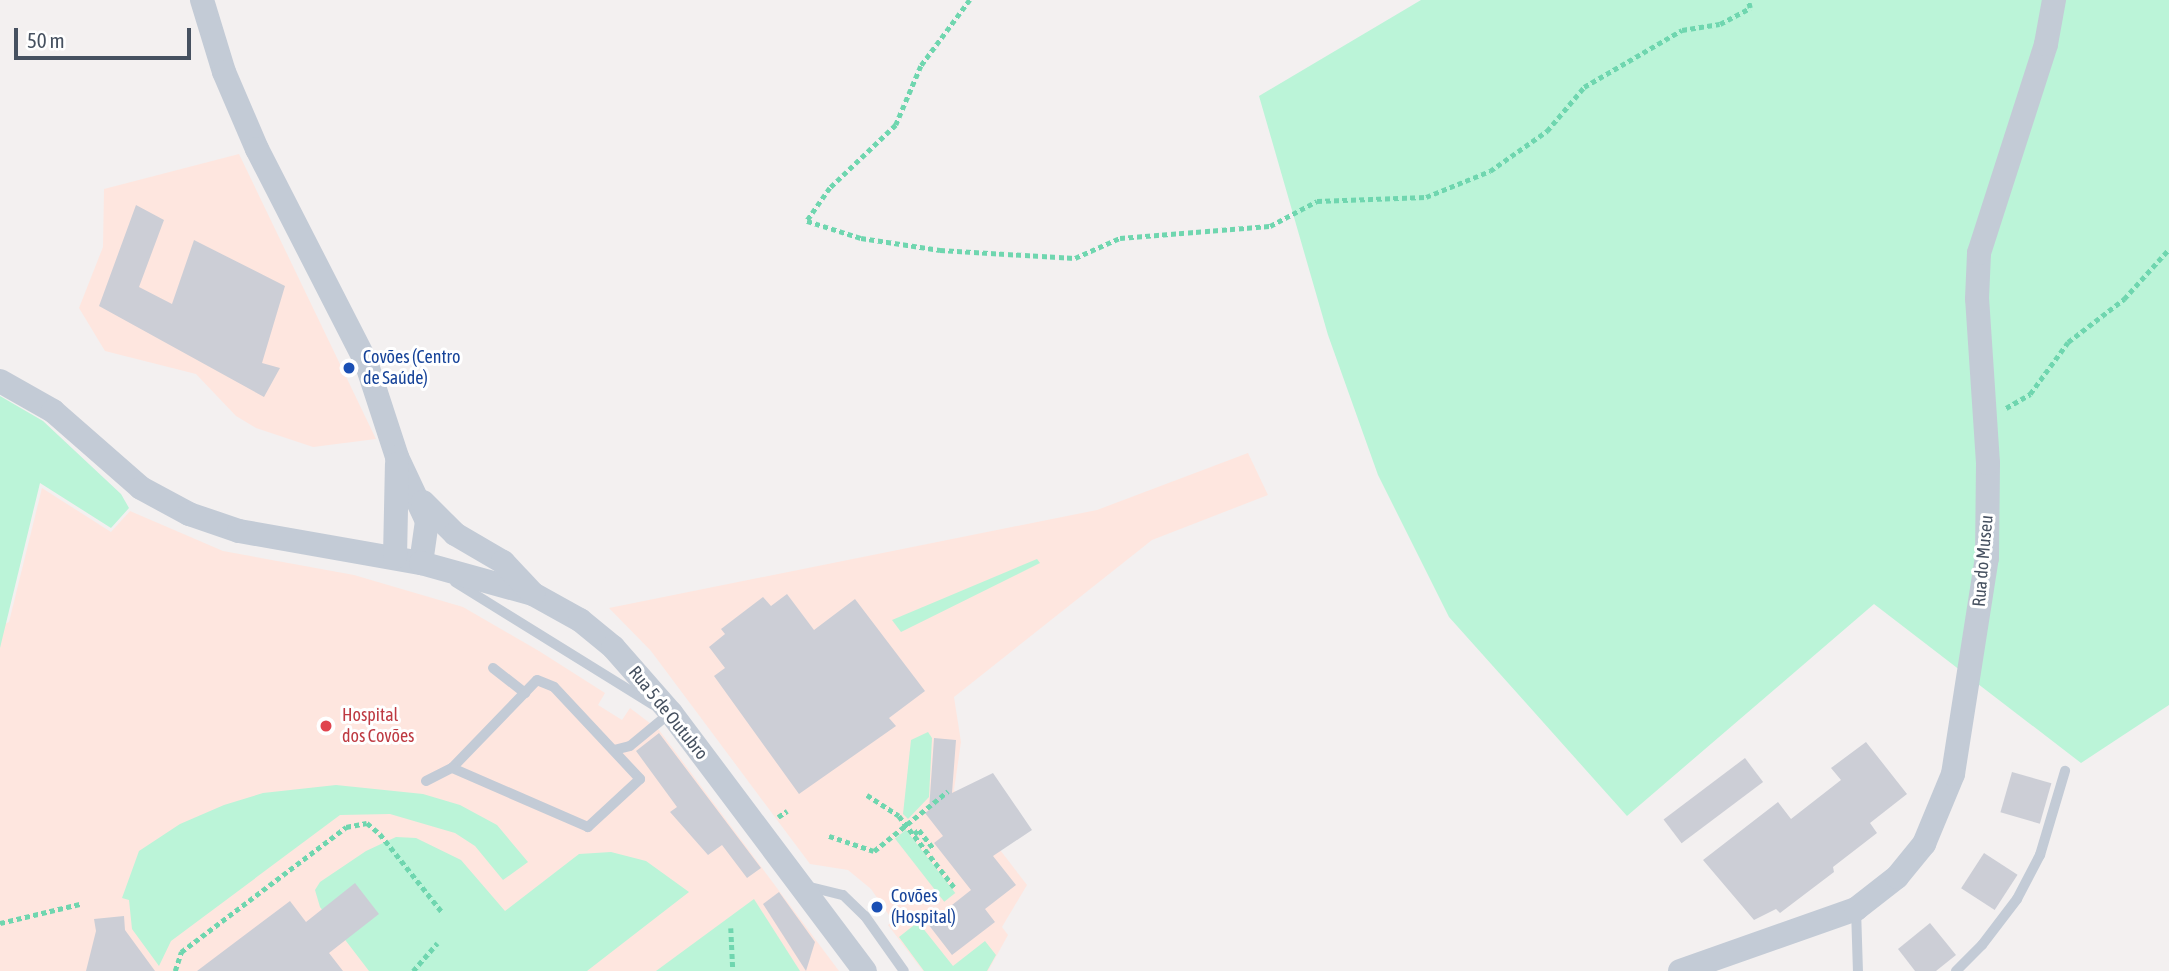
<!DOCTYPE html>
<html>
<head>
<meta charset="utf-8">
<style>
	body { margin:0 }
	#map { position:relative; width:2169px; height:971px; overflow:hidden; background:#f3f0f0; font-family:"Asap Condensed",sans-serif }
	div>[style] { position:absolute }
	.medical>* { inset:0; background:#fee6df }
	.green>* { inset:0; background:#bbf4d8; transform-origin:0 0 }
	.building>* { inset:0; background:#ccced6; transform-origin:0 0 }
	.path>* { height:4.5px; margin-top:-2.25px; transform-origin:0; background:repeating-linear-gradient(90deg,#6fd6af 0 5px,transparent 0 8.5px) }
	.service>* { height:10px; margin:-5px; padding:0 5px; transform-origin:5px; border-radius:5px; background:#c3cbd6 }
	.tertiary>* { height:24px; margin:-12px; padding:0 12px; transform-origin:12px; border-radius:12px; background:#c3cbd6 }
	.dots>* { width:19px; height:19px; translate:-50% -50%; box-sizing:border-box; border:4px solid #fff; border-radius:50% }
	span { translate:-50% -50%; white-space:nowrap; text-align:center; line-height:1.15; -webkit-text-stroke:6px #fff; paint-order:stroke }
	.transit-label { font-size:18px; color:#164399 }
	.left { translate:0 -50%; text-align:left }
	.street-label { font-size:18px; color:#465160 }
	.health-label { font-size:18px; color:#be3a42 }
	.scale { position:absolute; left:14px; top:28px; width:177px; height:32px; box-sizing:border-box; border:4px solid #465160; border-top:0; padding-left:9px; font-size:21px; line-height:24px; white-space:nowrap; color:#465160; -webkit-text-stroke:5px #fff; paint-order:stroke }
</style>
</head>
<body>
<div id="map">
	<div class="medical">
		<i style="clip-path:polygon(239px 154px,376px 439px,313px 447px,256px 428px,236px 416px,196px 374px,105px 351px,79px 308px,103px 247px,104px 189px)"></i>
		<i style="clip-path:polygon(1248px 453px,1268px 495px,1152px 540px,954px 697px,961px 742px,954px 790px,1027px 885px,1002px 927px,1008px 935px,988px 971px,923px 971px,888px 925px,893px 921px,871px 889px,848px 870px,810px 864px,651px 651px,609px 608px,1097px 510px)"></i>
		<i style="clip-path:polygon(42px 488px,111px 532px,130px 511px,223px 551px,354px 575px,463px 607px,539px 651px,605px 693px,598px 705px,622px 720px,630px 708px,659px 730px,839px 971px,0 971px,0 626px,9px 622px)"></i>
	</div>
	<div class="green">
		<i style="clip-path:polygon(1421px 0,2169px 0,2169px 705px,2081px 763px,1874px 604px,1627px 816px,1449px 617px,1378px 475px,1328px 335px,1259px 96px)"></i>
		<i style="clip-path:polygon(0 396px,43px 421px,121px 494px,129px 508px,111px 528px,40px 483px,0 648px)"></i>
		<i style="clip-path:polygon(1037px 559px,1040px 563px,901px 632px,892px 620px)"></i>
		<i style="clip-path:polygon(928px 732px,932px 738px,929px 797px,908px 819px,903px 814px,911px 740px)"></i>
		<i style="clip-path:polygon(336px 785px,423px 794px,460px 805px,497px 825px,528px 862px,503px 880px,475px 846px,455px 833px,390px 814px,340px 815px,171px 941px,159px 966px,132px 929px,129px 900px,122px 898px,139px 851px,180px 824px,224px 805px,263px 793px)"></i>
		<i style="left:906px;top:830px;width:80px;height:14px;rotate:52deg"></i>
		<i style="clip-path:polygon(396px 837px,416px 838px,461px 860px,505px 911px,579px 854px,611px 852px,646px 861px,689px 892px,587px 971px,369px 971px,320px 907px,315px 890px,320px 882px,366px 851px)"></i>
		<i style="clip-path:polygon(754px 899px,800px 971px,656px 971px)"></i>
		<i style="clip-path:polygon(918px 922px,953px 966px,985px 941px,996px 955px,987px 971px,924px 971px,899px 937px)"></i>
	</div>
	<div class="building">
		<i style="clip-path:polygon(136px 205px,164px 220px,139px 287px,172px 304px,194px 240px,285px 286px,262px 363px,280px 368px,264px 397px,99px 306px)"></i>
		<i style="clip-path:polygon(787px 594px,814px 630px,855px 599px,925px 691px,889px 718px,896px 726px,799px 794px,714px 676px,725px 668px,709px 647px,725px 634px,721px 629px,763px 597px,771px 606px)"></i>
		<i style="clip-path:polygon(659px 733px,761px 868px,747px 878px,722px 845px,708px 855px,670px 812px,677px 807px,636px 751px)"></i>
		<i style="clip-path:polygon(934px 738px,956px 740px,952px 793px,993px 773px,1032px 830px,993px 856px,1016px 885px,985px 909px,995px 922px,952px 955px,928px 924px,971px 890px,934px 843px,943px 836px,925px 813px,929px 810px)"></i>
		<i style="clip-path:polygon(1866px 742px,1907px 794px,1870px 823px,1877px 833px,1833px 867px,1834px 872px,1780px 913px,1776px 909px,1754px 920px,1703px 860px,1778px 802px,1791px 819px,1841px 780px,1831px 768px)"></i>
		<i style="left:1745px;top:758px;width:30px;height:102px;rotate:53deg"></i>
		<i style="left:2012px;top:772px;width:41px;height:42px;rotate:16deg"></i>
		<i style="left:1984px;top:853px;width:40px;height:42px;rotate:33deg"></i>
		<i style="clip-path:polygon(355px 883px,379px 914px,329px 953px,343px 971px,197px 971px,290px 901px,306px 922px)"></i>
		<i style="clip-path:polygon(779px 892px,815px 942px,806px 971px,763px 904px)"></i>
		<i style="clip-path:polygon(124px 916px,125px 930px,155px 971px,86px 971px,96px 931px,94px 919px)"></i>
		<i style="clip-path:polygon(1930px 923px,1956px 955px,1936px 971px,1915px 971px,1898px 949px)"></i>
	</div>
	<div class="path">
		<i style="left:970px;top:0;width:82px;rotate:126.6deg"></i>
		<i style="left:921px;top:66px;width:64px;rotate:113deg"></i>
		<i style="left:896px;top:125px;width:91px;rotate:136.3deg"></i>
		<i style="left:830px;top:188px;width:40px;rotate:124.9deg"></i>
		<i style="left:807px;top:221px;width:57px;rotate:17.5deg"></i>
		<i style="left:861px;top:238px;width:80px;rotate:8.6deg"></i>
		<i style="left:940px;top:250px;width:135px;rotate:3.4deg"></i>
		<i style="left:1075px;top:258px;width:49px;rotate:-24deg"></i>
		<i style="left:1120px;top:238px;width:150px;rotate:-4.6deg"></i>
		<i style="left:1270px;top:226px;width:53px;rotate:-28deg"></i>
		<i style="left:1317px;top:201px;width:109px;rotate:-2.1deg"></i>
		<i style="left:1426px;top:197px;width:69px;rotate:-22.1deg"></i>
		<i style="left:1490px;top:171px;width:70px;rotate:-35.1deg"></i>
		<i style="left:1547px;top:131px;width:57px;rotate:-49.9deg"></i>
		<i style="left:1584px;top:87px;width:113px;rotate:-30.2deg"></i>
		<i style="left:1682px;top:30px;width:38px;rotate:-9deg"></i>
		<i style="left:1720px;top:24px;width:34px;rotate:-28deg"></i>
		<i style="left:1750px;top:8px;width:8px;rotate:-104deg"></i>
		<i style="left:2006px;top:408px;width:28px;rotate:-30deg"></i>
		<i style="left:2030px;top:394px;width:64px;rotate:-53.8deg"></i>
		<i style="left:2068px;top:342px;width:71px;rotate:-37.5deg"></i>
		<i style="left:2124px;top:299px;width:67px;rotate:-48deg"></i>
		<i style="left:867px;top:795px;width:38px;rotate:33deg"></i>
		<i style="left:899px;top:816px;width:90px;rotate:52.2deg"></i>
		<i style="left:778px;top:817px;width:11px;rotate:-34deg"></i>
		<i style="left:914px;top:834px;width:6px;rotate:-39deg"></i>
		<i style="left:919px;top:830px;width:24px;rotate:52deg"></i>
		<i style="left:829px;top:836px;width:47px;rotate:18.4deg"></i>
		<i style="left:874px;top:851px;width:95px;rotate:-39deg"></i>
		<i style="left:0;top:923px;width:82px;rotate:-13.4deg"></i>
		<i style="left:731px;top:928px;width:43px;rotate:87.3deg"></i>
		<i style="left:175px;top:971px;width:20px;rotate:-72deg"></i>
		<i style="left:181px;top:952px;width:207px;rotate:-37.1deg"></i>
		<i style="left:346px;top:827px;width:21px;rotate:-11deg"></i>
		<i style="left:367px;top:823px;width:17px;rotate:40deg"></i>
		<i style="left:380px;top:834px;width:100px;rotate:51.5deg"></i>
		<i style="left:413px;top:971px;width:37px;rotate:-49deg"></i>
	</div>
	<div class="service">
		<i style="left:455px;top:582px;width:233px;rotate:31.8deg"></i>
		<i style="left:493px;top:668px;width:41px;rotate:38deg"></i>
		<i style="left:614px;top:750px;width:16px;rotate:-14deg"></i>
		<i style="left:630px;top:746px;width:52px;rotate:-39.5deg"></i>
		<i style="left:426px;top:781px;width:29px;rotate:-27deg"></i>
		<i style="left:452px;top:768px;width:122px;rotate:-46deg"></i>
		<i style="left:537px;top:680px;width:18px;rotate:22deg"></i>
		<i style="left:554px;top:687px;width:126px;rotate:46.9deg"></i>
		<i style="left:640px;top:779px;width:71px;rotate:137.3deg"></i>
		<i style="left:588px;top:827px;width:148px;rotate:-156.5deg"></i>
		<i style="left:806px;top:886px;width:38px;rotate:14deg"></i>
		<i style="left:843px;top:895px;width:30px;rotate:44deg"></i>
		<i style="left:865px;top:916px;width:67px;rotate:54.7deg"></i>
		<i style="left:1856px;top:909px;width:62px;rotate:88.2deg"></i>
		<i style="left:1956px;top:971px;width:37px;rotate:-45deg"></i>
		<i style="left:1982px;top:945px;width:58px;rotate:-52.7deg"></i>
		<i style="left:2017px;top:899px;width:50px;rotate:-62.4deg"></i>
		<i style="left:2040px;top:855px;width:88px;rotate:-73.4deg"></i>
	</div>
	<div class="tertiary">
		<i style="left:202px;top:0;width:75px;rotate:73deg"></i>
		<i style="left:224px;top:72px;width:84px;rotate:66.8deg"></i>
		<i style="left:257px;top:149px;width:239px;rotate:62.9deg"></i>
		<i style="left:366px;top:362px;width:100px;rotate:71.9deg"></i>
		<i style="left:397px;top:457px;width:71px;rotate:64.9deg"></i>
		<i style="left:427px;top:521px;width:42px;rotate:98.1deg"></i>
		<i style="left:0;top:381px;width:61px;rotate:29.5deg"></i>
		<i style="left:53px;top:411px;width:117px;rotate:41.2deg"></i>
		<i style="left:141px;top:488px;width:55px;rotate:28.4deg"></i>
		<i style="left:189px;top:514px;width:53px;rotate:18.8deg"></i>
		<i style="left:239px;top:531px;width:185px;rotate:10deg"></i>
		<i style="left:421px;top:563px;width:116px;rotate:15.5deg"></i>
		<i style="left:533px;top:594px;width:54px;rotate:29deg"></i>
		<i style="left:580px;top:620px;width:43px;rotate:39.3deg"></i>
		<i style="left:613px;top:647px;width:88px;rotate:48.7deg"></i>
		<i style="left:671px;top:713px;width:323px;rotate:53.1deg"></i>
		<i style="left:423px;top:502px;width:45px;rotate:45deg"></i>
		<i style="left:455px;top:534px;width:56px;rotate:30.3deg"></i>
		<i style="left:503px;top:562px;width:44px;rotate:46.8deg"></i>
		<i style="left:395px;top:557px;width:93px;rotate:-88.8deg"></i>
		<i style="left:1680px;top:971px;width:187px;rotate:-19.4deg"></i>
		<i style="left:1856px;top:909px;width:52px;rotate:-38deg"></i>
		<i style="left:1897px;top:877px;width:43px;rotate:-50.7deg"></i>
		<i style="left:1924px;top:844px;width:76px;rotate:-67.5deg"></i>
		<i style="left:1953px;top:774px;width:219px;rotate:-81.1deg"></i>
		<i style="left:1987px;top:558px;width:95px;rotate:-89.4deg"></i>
		<i style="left:1988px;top:463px;width:164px;rotate:-93.8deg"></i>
		<i style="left:1977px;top:299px;width:46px;rotate:-87.5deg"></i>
		<i style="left:1979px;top:253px;width:219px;rotate:-72.2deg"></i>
		<i style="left:2046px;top:44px;width:45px;rotate:-79.7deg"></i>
	</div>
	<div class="dots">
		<i style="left:349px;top:368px;background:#1a4fb4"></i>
		<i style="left:326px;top:726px;background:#e0444e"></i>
		<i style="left:877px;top:907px;background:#1a4fb4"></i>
	</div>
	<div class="transit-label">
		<span class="left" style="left:363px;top:368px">Covões (Centro<br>de Saúde)</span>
		<span class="left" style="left:891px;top:907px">Covões<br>(Hospital)</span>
	</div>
	<div class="street-label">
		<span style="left:1983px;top:561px;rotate:-85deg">Rua do Museu</span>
		<span style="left:668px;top:713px;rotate:51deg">Rua 5 de Outubro</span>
	</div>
	<div class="health-label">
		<span class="left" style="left:342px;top:726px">Hospital<br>dos Covões</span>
	</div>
	<div class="scale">50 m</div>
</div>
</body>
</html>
